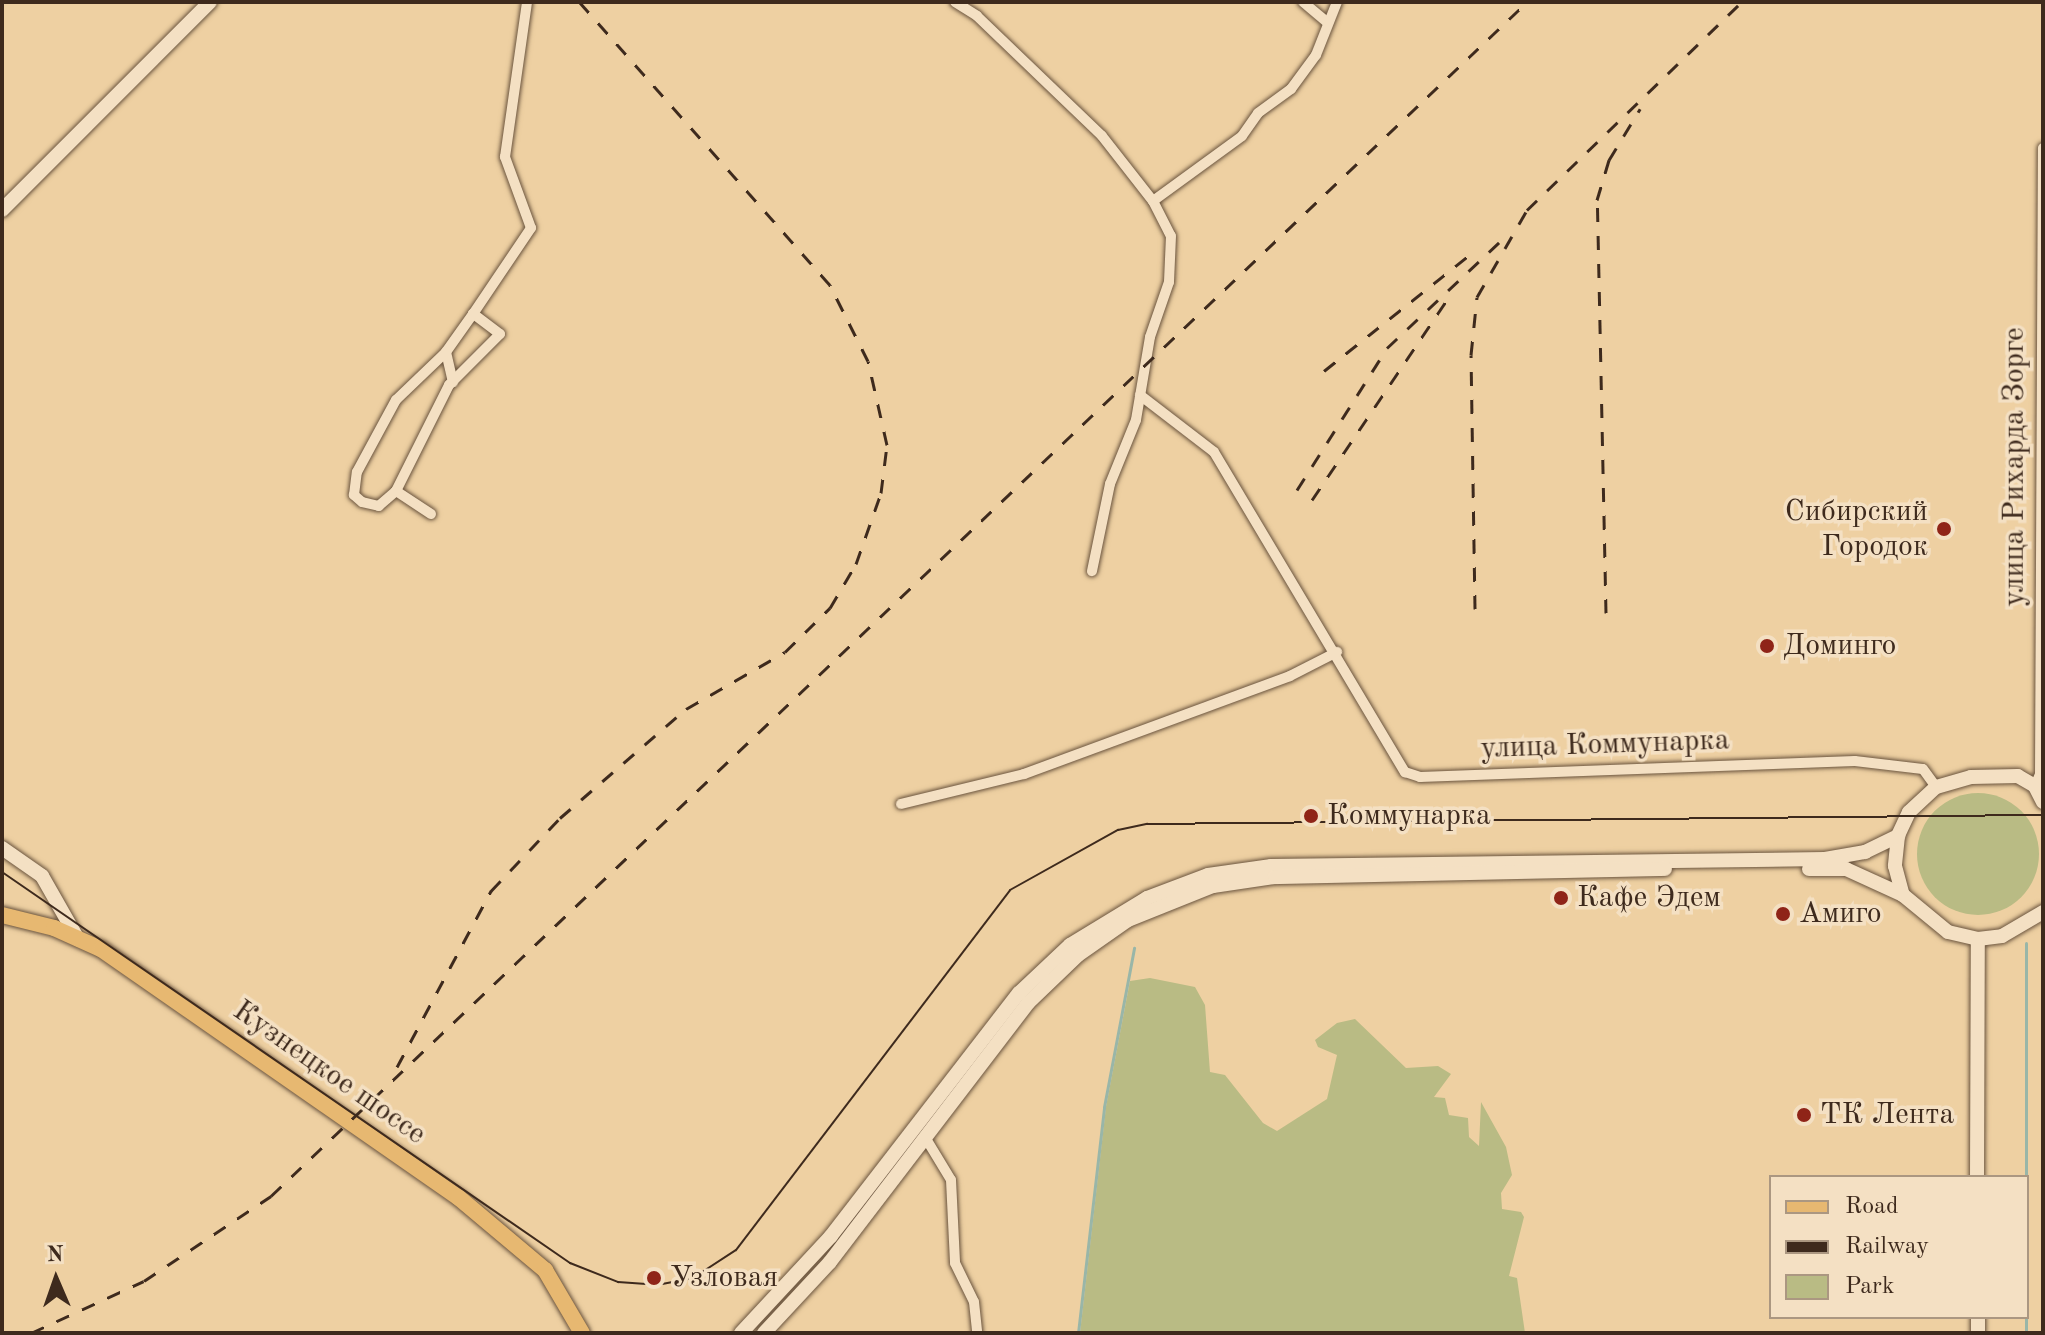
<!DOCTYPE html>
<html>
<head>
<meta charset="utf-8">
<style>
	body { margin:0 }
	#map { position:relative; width:2045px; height:1335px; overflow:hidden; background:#eed0a2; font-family:"Old Standard TT",serif }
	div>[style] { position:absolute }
	.green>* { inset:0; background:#b9bb84 }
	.round { border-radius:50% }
	.stream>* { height:3px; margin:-1.5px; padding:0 1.5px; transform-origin:1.5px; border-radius:1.5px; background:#99b6a8 }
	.roads { filter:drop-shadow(0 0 2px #6a543e) drop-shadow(0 0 2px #6a543e) }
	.street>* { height:10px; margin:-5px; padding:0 5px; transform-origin:5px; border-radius:5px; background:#f4e0c3 }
	.secondary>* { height:14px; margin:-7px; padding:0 7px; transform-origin:7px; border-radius:7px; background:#f4e0c3 }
	.primary>* { height:16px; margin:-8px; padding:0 8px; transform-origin:8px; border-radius:8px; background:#e7b871 }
	.tram>* { height:2px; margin:-1px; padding:0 1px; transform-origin:1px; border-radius:1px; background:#3e2a1d }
	.rail>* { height:3px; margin-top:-1.5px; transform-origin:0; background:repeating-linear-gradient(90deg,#3e2a1d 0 14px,transparent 0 28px) }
	.dots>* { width:22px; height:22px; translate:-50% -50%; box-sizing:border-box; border:4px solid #f4e0c3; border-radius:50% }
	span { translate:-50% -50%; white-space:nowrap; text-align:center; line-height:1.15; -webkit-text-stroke:7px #f4e0c3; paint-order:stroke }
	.street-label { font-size:30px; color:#3e2a1d }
	.poi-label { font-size:30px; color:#3e2a1d }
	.right { translate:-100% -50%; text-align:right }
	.left { translate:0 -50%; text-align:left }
	.frame { position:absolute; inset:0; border:4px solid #3e2a1d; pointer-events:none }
	.legend { position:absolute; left:1769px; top:1175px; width:260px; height:144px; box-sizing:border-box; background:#f4e0c3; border:2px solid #ab9781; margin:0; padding:10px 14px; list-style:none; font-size:24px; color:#3e2a1d }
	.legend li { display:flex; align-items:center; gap:16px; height:40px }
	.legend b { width:40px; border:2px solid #ab9781 }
	.north { position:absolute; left:16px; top:1239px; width:80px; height:80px; -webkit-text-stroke:6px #f4e0c3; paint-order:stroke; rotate:358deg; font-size:22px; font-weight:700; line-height:32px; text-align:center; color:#3e2a1d }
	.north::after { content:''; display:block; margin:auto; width:28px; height:36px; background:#3e2a1d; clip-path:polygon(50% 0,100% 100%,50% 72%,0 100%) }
</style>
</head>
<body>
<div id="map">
	<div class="green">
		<i class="round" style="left:1917px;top:793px;width:122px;height:122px"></i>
		<i style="clip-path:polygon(1150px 978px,1195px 987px,1205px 1005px,1210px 1072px,1225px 1075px,1263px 1123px,1277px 1131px,1327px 1099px,1337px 1055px,1318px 1047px,1315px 1040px,1337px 1023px,1355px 1019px,1406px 1068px,1438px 1066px,1451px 1074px,1434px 1097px,1445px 1098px,1449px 1115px,1468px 1118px,1469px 1137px,1479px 1146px,1481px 1102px,1506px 1147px,1512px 1175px,1501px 1193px,1502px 1209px,1521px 1212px,1524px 1217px,1509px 1276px,1517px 1278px,1525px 1333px,1080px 1333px,1106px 1107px,1130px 981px)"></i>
	</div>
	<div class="stream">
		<i style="left:2026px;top:1177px;width:234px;rotate:-90deg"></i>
		<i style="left:1078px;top:1333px;width:227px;rotate:-83.4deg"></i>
		<i style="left:1104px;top:1107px;width:162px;rotate:-79.3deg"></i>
		<i style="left:2026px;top:1333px;width:16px;rotate:-90deg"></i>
	</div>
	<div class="roads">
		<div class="street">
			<i style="left:955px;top:2px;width:26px;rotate:32deg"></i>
			<i style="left:977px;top:16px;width:173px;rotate:43.8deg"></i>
			<i style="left:1102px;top:136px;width:83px;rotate:51.9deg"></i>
			<i style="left:1153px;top:201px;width:39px;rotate:63deg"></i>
			<i style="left:1171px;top:236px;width:46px;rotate:92.5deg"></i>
			<i style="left:1169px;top:282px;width:58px;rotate:109.1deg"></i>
			<i style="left:1150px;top:337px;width:84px;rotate:99.6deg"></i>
			<i style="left:1136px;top:420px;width:69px;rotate:112.1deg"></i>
			<i style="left:1110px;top:484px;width:89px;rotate:101.7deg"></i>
			<i style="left:1303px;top:2px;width:31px;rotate:40deg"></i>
			<i style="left:1153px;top:201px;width:110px;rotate:-36.1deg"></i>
			<i style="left:1242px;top:136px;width:28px;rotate:-55deg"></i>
			<i style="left:1258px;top:113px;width:41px;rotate:-36deg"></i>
			<i style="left:1291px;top:89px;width:42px;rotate:-53.7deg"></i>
			<i style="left:1316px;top:55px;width:57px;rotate:-68.4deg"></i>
			<i style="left:446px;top:352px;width:31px;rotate:77deg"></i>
			<i style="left:1140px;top:395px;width:93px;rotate:37.6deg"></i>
			<i style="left:1214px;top:452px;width:373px;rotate:59.2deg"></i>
			<i style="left:1405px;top:772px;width:16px;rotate:18deg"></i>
			<i style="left:1420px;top:777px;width:435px;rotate:-2.1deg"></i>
			<i style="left:1855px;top:761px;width:68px;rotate:6.7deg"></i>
			<i style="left:1923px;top:769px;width:22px;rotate:54deg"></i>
			<i style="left:396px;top:491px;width:23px;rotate:139deg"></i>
			<i style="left:379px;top:506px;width:17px;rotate:-167deg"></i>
			<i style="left:362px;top:502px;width:11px;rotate:-139deg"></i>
			<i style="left:354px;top:495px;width:23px;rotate:-83deg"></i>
			<i style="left:357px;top:472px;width:82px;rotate:-61.6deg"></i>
			<i style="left:396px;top:400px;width:69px;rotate:-43.8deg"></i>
			<i style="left:446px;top:352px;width:47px;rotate:-54.6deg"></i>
			<i style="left:431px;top:514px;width:42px;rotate:-146.7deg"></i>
			<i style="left:396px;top:491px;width:119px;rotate:-63.4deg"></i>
			<i style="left:449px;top:385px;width:72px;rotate:-45deg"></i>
			<i style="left:500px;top:334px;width:34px;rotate:-143deg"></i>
			<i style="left:473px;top:314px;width:104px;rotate:-56deg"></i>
			<i style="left:531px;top:228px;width:76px;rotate:-110.1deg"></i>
			<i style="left:505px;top:157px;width:157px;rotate:-81.9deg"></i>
			<i style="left:2035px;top:786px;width:13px;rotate:-67deg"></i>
			<i style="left:2040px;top:774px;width:626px;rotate:-89.73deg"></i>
			<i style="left:901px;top:804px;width:127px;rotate:-13.7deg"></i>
			<i style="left:1024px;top:774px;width:283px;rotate:-20.2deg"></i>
			<i style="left:1290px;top:676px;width:53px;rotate:-27.1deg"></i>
			<i style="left:925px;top:1137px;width:50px;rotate:58.8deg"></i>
			<i style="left:951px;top:1180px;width:83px;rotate:87.2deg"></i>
			<i style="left:955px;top:1263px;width:43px;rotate:64deg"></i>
			<i style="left:974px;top:1302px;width:31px;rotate:84deg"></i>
		</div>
		<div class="secondary">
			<i style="left:2px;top:210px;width:294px;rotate:-45deg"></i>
			<i style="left:2043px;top:802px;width:18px;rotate:-117deg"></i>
			<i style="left:2035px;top:786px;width:20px;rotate:-150deg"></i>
			<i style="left:2018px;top:776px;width:47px;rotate:178.8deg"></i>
			<i style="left:1971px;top:777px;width:36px;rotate:164deg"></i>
			<i style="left:1936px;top:787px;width:37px;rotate:137deg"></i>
			<i style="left:1909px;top:812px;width:26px;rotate:115deg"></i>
			<i style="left:1898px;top:836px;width:30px;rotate:96deg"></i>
			<i style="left:1895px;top:866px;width:30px;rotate:75deg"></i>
			<i style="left:1903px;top:895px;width:58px;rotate:39.4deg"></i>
			<i style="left:1948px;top:932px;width:31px;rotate:13deg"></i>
			<i style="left:1978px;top:939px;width:24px;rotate:-7deg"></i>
			<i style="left:2002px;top:936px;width:48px;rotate:-30.3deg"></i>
			<i style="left:2px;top:848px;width:49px;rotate:35deg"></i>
			<i style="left:42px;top:876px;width:73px;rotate:60.3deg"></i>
			<i style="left:1809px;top:869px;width:37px"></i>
			<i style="left:1846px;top:869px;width:63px;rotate:24.5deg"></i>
			<i style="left:1977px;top:1177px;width:238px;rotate:-89.8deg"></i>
			<i style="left:1978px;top:1317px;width:16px;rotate:90deg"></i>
			<i style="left:741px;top:1333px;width:132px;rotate:-47.1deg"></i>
			<i style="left:831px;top:1236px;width:307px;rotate:-52.3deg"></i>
			<i style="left:1019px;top:993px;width:70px;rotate:-43.3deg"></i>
			<i style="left:1070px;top:945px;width:90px;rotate:-31.4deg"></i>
			<i style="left:1147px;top:898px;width:65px;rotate:-20.7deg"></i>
			<i style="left:1208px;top:875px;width:64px;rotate:-8.1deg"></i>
			<i style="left:1271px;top:866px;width:554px;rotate:-0.72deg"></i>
			<i style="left:1825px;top:859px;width:41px;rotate:-9.9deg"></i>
			<i style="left:1865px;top:852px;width:37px;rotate:-26deg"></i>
			<i style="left:764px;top:1333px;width:97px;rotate:-47.1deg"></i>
			<i style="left:830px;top:1262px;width:326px;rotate:-52.6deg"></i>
			<i style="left:1028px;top:1003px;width:69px;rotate:-43.8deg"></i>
			<i style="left:1078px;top:955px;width:61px;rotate:-35deg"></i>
			<i style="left:1128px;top:920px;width:92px;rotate:-21.8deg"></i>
			<i style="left:1213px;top:886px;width:63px;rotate:-8.3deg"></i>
			<i style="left:1275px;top:877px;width:390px;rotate:-1.2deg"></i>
		</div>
		<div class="primary">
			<i style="left:2px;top:915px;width:54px;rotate:14deg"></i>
			<i style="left:54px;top:928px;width:51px;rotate:24.1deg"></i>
			<i style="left:101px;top:949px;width:435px;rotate:34.8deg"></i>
			<i style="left:458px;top:1197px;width:114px;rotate:40deg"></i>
			<i style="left:545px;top:1270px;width:73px;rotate:59.6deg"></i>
		</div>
	</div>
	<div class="tram">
		<i style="left:2px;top:872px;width:690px;rotate:34.54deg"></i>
		<i style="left:570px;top:1263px;width:52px;rotate:21.6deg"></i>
		<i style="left:618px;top:1282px;width:39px;rotate:4deg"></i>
		<i style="left:657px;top:1285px;width:37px;rotate:-11deg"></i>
		<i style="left:693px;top:1278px;width:51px;rotate:-33.1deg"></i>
		<i style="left:736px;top:1250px;width:452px;rotate:-52.7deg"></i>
		<i style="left:1010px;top:890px;width:124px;rotate:-29.1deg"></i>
		<i style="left:1118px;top:830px;width:30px;rotate:-12deg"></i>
		<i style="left:1147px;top:824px;width:896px;rotate:-0.58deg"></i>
	</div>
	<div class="rail">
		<i style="left:1324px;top:371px;width:183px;rotate:-38.6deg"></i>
		<i style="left:1297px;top:490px;width:168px;rotate:-57.6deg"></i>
		<i style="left:1387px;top:348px;width:165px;rotate:-43.3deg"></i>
		<i style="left:1312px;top:500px;width:240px;rotate:-56deg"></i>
		<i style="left:1475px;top:609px;width:254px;rotate:-90.9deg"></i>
		<i style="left:1471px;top:355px;width:58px;rotate:-84.1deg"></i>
		<i style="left:1477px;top:297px;width:100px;rotate:-60.1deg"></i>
		<i style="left:1527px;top:210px;width:299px;rotate:-44.1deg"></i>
		<i style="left:1606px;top:613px;width:413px;rotate:-91.2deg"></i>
		<i style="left:1597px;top:200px;width:42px;rotate:-73.3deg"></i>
		<i style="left:1609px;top:160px;width:60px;rotate:-58.7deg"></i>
		<i style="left:397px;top:1067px;width:200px;rotate:-61.9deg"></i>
		<i style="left:491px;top:891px;width:100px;rotate:-46.6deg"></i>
		<i style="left:560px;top:818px;width:167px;rotate:-40.9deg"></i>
		<i style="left:686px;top:709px;width:114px;rotate:-29.9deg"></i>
		<i style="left:785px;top:652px;width:63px;rotate:-44.4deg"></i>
		<i style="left:830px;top:608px;width:51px;rotate:-59.4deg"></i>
		<i style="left:856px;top:564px;width:75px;rotate:-70.6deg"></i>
		<i style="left:881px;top:493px;width:48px;rotate:-82.9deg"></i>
		<i style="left:887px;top:445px;width:86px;rotate:-102.7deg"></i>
		<i style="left:868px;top:361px;width:85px;rotate:-116.6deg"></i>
		<i style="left:830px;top:285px;width:378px;rotate:-131.5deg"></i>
		<i style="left:31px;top:1333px;width:124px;rotate:-24.7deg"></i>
		<i style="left:144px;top:1281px;width:153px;rotate:-33.8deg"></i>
		<i style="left:271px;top:1196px;width:1733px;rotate:-43.55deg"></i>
	</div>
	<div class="dots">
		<i style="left:1944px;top:529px;background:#8f2418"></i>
		<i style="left:1767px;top:646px;background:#8f2418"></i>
		<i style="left:1311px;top:816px;background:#8f2418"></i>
		<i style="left:1561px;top:898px;background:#8f2418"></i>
		<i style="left:1783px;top:914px;background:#8f2418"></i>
		<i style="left:1804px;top:1115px;background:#8f2418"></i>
		<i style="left:654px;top:1278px;background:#8f2418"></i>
	</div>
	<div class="street-label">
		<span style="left:2015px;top:467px;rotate:-90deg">улица Рихарда Зорге</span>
		<span style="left:1605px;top:745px;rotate:-2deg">улица Коммунарка</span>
		<span style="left:329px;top:1073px;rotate:35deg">Кузнецкое шоссе</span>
	</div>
	<div class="poi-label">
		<span class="right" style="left:1928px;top:529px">Сибирский<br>Городок</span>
		<span class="left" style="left:1783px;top:646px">Доминго</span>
		<span class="left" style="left:1327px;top:816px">Коммунарка</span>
		<span class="left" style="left:1577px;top:898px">Кафе Эдем</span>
		<span class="left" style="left:1799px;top:914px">Амиго</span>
		<span class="left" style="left:1820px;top:1115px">ТК Лента</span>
		<span class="left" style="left:670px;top:1278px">Узловая</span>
	</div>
	<div class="frame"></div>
	<ul class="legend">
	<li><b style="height:10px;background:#e7b871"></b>Road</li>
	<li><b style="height:10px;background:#3e2a1d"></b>Railway</li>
	<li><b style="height:22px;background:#b9bb84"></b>Park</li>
	</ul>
	<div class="north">N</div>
</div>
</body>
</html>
